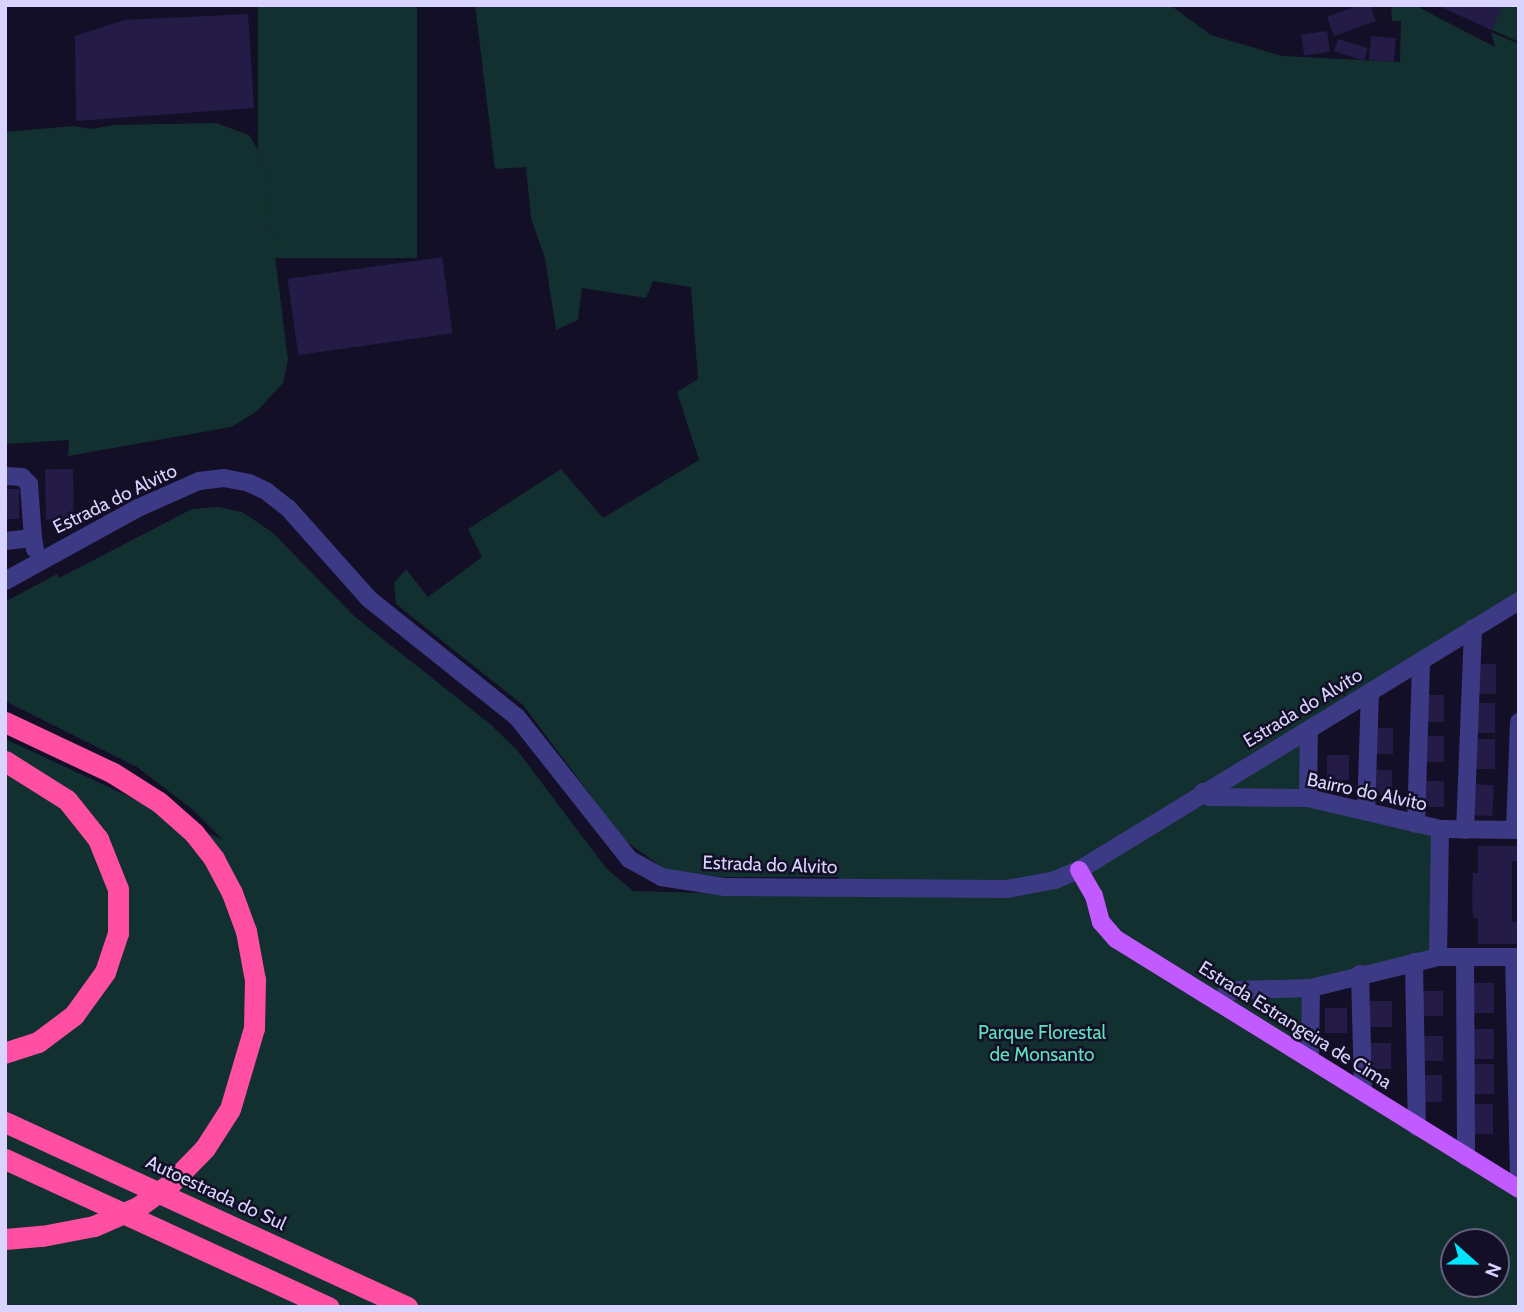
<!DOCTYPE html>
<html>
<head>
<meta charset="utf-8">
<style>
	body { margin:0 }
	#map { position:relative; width:1524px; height:1312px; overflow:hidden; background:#130f26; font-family:Cabin,sans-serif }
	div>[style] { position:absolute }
	.green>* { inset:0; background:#12302f; transform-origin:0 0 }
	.building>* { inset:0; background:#241b47; transform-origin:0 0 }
	.minor>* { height:18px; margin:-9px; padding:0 9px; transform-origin:9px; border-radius:9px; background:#3d3a85 }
	.major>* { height:18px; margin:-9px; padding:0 9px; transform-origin:9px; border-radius:9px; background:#c25bff }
	.highway>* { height:21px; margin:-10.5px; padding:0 10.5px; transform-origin:10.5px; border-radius:10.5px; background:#ff4fa3 }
	.highway-bridge>* { height:21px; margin:-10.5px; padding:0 10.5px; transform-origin:10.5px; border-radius:10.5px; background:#ff4fa3 }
	span { translate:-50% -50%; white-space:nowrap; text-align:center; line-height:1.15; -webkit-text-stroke:5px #130f26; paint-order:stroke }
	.street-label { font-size:19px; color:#d9d4ff }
	.park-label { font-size:19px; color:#5fe0c0 }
	.frame { position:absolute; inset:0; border:7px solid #d9d4ff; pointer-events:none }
	.north { position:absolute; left:1440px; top:1228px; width:70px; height:70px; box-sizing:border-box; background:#130f26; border:2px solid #625e7d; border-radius:50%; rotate:111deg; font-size:19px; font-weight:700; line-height:28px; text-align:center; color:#d9d4ff }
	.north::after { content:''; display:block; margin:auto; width:24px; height:32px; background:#00e5ff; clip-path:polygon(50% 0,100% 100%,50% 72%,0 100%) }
</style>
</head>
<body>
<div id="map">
	<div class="green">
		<i style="left:258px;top:5px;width:159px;height:253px"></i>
		<i style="clip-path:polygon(evenodd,475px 5px,1170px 5px,1211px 35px,1282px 56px,1400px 62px,1401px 21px,1392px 21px,1391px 5px,1414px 5px,1495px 47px,1491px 32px,1519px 44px,1519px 594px,1308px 722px,1307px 790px,1440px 822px,1440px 956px,1306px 983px,1305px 1045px,1371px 1092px,1519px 1181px,1519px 1307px,5px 1307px,5px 739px,223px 840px,192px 809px,137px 767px,5px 701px,5px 602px,57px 574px,59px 578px,192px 509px,218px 507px,242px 512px,272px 532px,354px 616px,490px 724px,517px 750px,606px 868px,633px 891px,824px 896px,839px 877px,723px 877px,666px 870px,624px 840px,523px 705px,396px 604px,394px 583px,406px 569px,428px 597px,482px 557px,468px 529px,561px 469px,603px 518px,699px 460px,677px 392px,698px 379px,691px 287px,653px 281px,646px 298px,582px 288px,578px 320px,556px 330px,545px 258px,531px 218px,526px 167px,495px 169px,475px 5px,1454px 1242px,1496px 1242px,1496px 1284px,1454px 1284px,1454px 1242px)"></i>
		<i style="clip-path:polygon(1438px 5px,1519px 5px,1519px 42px,1441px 7px)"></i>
		<i style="clip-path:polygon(216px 123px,249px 135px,263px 159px,288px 360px,283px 383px,256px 412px,231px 427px,68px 456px,69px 440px,5px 444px,5px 132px,73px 126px,91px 129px,114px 125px)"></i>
	</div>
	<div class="building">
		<i style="clip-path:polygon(1360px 5px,1370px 5px,1376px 21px,1334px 36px,1327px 17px)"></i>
		<i style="clip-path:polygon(1437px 5px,1503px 5px,1492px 30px)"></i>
		<i style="clip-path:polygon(248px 14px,254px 108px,76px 121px,75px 36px,124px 20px)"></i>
		<i style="left:1327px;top:31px;width:21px;height:26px;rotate:82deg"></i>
		<i style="left:1371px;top:36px;width:25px;height:24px;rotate:5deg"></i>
		<i style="left:1338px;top:39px;width:31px;height:13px;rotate:17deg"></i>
		<i style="left:442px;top:257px;width:77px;height:156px;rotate:82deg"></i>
		<i style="left:73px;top:469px;width:50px;height:28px;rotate:89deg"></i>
		<i style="left:19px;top:489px;width:30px;height:14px;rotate:90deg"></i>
		<i style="left:1473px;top:664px;width:23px;height:30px"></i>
		<i style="left:1423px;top:695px;width:21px;height:27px"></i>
		<i style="left:1473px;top:703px;width:22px;height:30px"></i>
		<i style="left:1371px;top:728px;width:22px;height:26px"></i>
		<i style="left:1423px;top:736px;width:21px;height:26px"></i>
		<i style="left:1473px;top:739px;width:22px;height:30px"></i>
		<i style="left:1327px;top:755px;width:22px;height:25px"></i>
		<i style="left:1371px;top:770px;width:21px;height:25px"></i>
		<i style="left:1422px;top:781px;width:22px;height:26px"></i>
		<i style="left:1472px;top:784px;width:22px;height:31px;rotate:3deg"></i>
		<i style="clip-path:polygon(1478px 846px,1519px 846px,1519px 861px,1512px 861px,1512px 922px,1519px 922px,1519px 944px,1478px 944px,1478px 918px,1473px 918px,1472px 896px,1473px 873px,1478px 873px)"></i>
		<i style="left:1472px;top:983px;width:22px;height:30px"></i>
		<i style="left:1422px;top:991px;width:21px;height:25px"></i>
		<i style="left:1370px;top:1001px;width:22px;height:26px"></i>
		<i style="left:1325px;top:1008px;width:22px;height:25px"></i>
		<i style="left:1471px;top:1029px;width:23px;height:30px"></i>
		<i style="left:1421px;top:1036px;width:22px;height:25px"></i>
		<i style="left:1370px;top:1043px;width:21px;height:26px"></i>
		<i style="left:1471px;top:1064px;width:23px;height:30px"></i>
		<i style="left:1421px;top:1075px;width:21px;height:27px"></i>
		<i style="left:1471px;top:1104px;width:22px;height:30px"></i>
	</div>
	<div class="minor">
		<i style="left:5px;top:476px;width:17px;rotate:3deg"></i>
		<i style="left:22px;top:477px;width:10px;rotate:45deg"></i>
		<i style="left:29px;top:484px;width:54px;rotate:85.8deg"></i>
		<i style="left:5px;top:541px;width:28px;rotate:-6deg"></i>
		<i style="left:33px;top:538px;width:11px;rotate:80deg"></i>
		<i style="left:5px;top:581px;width:152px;rotate:-28.8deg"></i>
		<i style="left:138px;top:508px;width:67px;rotate:-23.9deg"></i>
		<i style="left:199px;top:481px;width:25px;rotate:-7deg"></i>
		<i style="left:224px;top:478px;width:25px;rotate:11deg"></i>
		<i style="left:249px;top:483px;width:19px;rotate:25deg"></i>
		<i style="left:266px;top:491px;width:28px;rotate:38deg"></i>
		<i style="left:288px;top:508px;width:122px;rotate:48.3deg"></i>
		<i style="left:369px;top:599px;width:189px;rotate:38.6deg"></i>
		<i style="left:517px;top:717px;width:181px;rotate:51.7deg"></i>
		<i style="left:629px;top:859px;width:37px;rotate:29deg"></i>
		<i style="left:661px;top:877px;width:65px;rotate:8.9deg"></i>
		<i style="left:725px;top:887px;width:282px;rotate:0.4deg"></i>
		<i style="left:1007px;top:889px;width:49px;rotate:-10.6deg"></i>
		<i style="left:1055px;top:880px;width:26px;rotate:-23deg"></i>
		<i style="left:1079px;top:870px;width:516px;rotate:-31.44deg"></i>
		<i style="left:1203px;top:792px;width:9px;rotate:36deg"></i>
		<i style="left:1210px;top:797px;width:98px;rotate:0.6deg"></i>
		<i style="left:1308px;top:798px;width:136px;rotate:13.2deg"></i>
		<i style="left:1440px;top:829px;width:79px;rotate:0.7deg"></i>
		<i style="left:1308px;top:798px;width:68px;rotate:-89.2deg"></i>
		<i style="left:1366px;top:812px;width:120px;rotate:-88.1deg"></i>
		<i style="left:1416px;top:824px;width:163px;rotate:-88.2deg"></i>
		<i style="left:1465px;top:830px;width:202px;rotate:-87.7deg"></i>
		<i style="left:1515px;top:830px;width:108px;rotate:-87.9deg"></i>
		<i style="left:1438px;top:957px;width:128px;rotate:-89.1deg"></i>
		<i style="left:1465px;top:957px;width:200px;rotate:89.7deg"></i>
		<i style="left:1514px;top:957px;width:229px;rotate:88.7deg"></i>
		<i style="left:1414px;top:962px;width:165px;rotate:89deg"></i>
		<i style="left:1360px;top:974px;width:118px;rotate:88.5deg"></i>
		<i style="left:1218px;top:1003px;width:13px;rotate:-51deg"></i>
		<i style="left:1226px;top:993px;width:11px;rotate:-15deg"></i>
		<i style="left:1237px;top:990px;width:74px;rotate:-1.5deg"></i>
		<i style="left:1311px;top:988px;width:131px;rotate:-13.7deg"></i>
		<i style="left:1438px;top:957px;width:81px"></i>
		<i style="left:1310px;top:1059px;width:71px;rotate:-89.2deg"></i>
	</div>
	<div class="major">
		<i style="left:1079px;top:870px;width:30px;rotate:60deg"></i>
		<i style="left:1094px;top:896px;width:27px;rotate:75deg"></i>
		<i style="left:1101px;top:922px;width:23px;rotate:49deg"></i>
		<i style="left:1116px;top:939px;width:474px;rotate:31.8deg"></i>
	</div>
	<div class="highway">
		<i style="left:5px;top:722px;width:119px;rotate:25.3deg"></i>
		<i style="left:113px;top:773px;width:54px;rotate:32.2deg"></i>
		<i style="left:159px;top:802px;width:47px;rotate:41.5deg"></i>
		<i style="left:194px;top:833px;width:33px;rotate:52deg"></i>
		<i style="left:214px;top:859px;width:38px;rotate:62deg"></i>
		<i style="left:232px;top:893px;width:40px;rotate:69.8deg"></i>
		<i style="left:246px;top:931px;width:50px;rotate:79.6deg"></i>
		<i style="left:255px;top:980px;width:48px;rotate:91.2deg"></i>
		<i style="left:254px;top:1028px;width:84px;rotate:106.5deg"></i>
		<i style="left:230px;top:1109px;width:46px;rotate:122.7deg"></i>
		<i style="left:5px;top:761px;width:73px;rotate:32.2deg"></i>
		<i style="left:67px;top:800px;width:50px;rotate:51.5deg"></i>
		<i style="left:98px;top:839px;width:54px;rotate:68.2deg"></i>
		<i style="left:118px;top:889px;width:44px;rotate:90deg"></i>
		<i style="left:118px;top:933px;width:41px;rotate:108.4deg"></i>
		<i style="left:105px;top:972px;width:53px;rotate:125.8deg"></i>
		<i style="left:74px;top:1015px;width:45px;rotate:143.1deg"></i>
		<i style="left:38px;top:1042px;width:35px;rotate:162deg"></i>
		<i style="left:5px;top:1122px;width:443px;rotate:24.7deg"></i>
		<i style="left:5px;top:1159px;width:356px;rotate:24.6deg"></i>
		<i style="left:5px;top:1239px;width:37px;rotate:-5deg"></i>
	</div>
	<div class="highway-bridge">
		<i style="left:42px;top:1236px;width:53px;rotate:-10.9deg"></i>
		<i style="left:94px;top:1226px;width:48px;rotate:-23.4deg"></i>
		<i style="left:138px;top:1207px;width:41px;rotate:-36deg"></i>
		<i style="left:171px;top:1183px;width:49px;rotate:-45.8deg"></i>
	</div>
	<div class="street-label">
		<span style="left:115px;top:499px;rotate:-26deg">Estrada do Alvito</span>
		<span style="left:1303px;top:708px;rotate:-31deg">Estrada do Alvito</span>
		<span style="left:1367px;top:792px;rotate:12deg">Bairro do Alvito</span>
		<span style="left:770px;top:865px;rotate:2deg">Estrada do Alvito</span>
		<span style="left:1295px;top:1025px;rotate:32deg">Estrada Estrangeira de Cima</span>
		<span style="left:216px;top:1193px;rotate:25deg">Autoestrada do Sul</span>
	</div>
	<div class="park-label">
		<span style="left:1042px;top:1044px">Parque Florestal<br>de Monsanto</span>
	</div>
	<div class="frame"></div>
	<div class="north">N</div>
</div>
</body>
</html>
